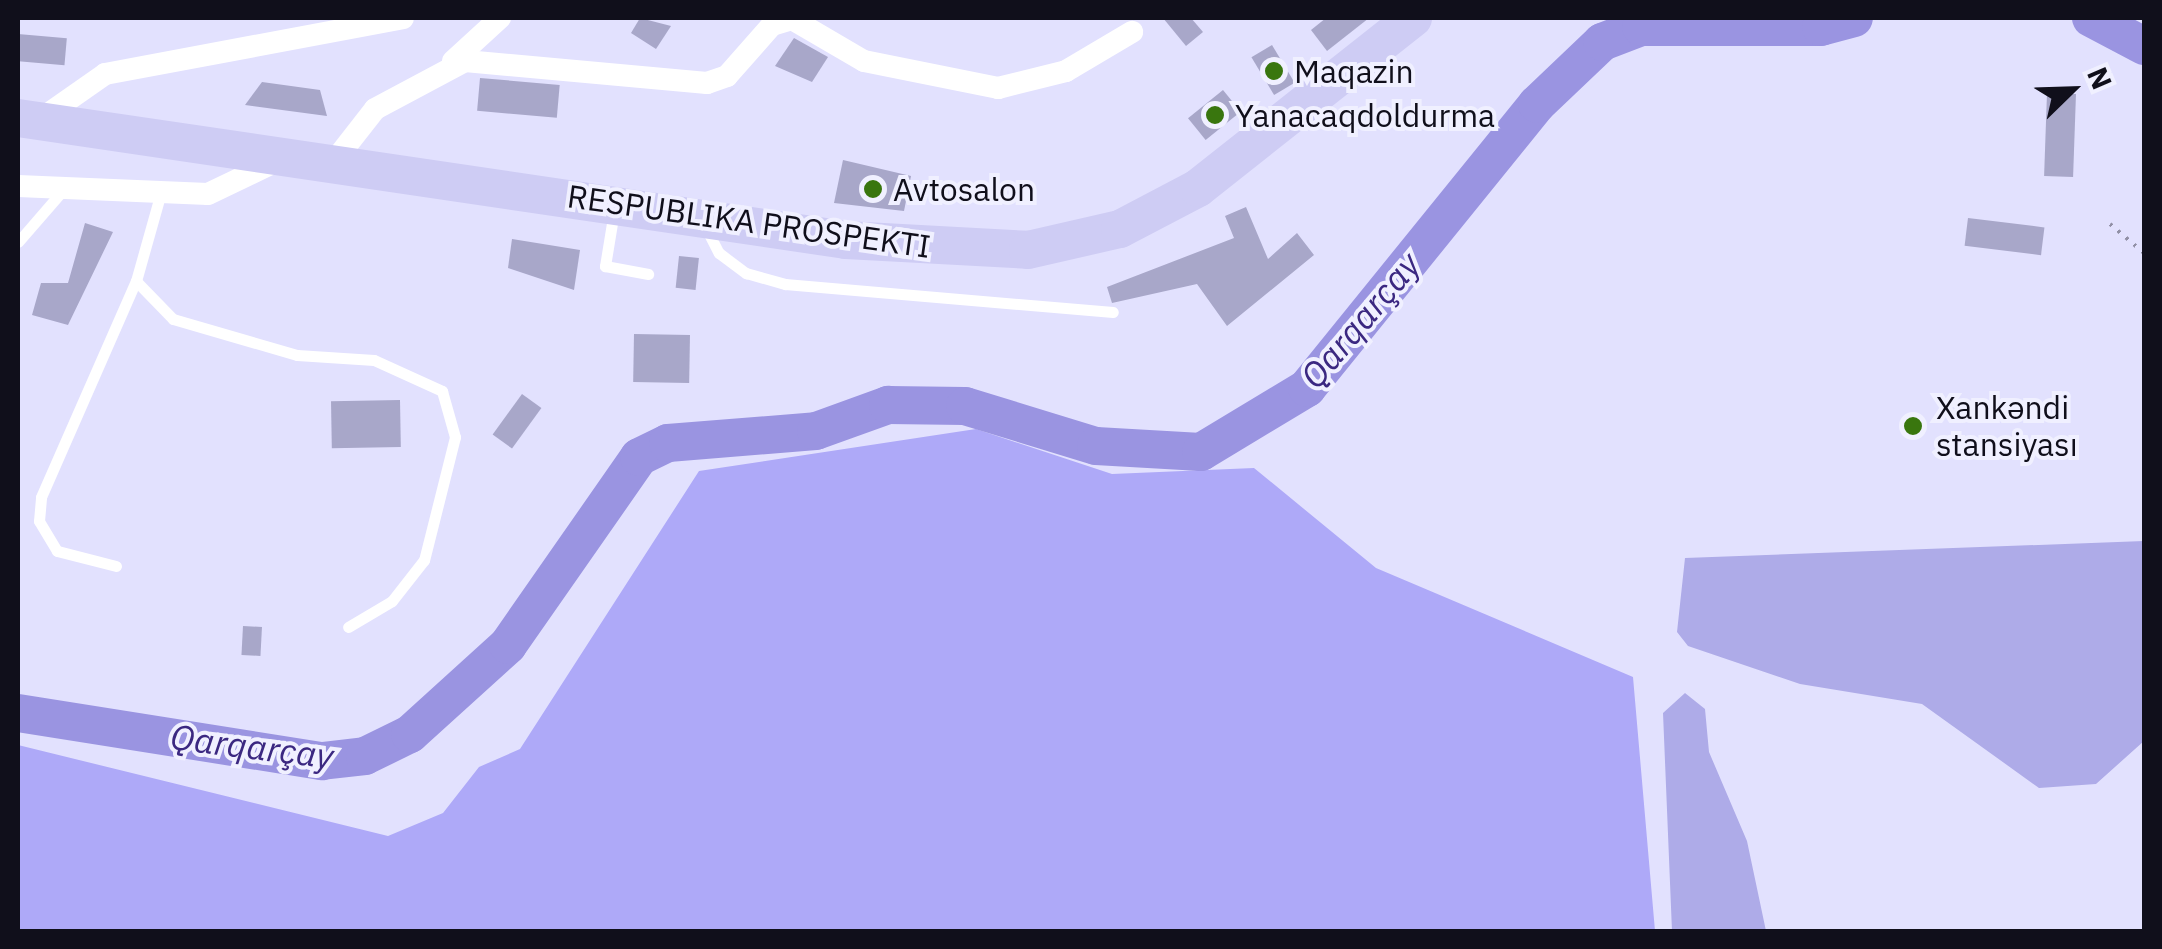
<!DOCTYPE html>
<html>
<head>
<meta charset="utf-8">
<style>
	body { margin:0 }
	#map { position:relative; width:2162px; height:949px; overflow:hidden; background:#e2e1fe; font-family:"IBM Plex Sans",sans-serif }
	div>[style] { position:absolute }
	.green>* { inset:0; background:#aeabe8 }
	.forest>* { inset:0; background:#aea9f8 }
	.river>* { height:38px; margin:-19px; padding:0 19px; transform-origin:19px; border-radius:19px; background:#9a94e1 }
	.building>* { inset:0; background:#a8a7c9; transform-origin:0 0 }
	.path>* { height:4px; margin-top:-2px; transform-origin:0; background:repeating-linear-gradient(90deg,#9190a6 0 2.5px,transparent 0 10.5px) }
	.lane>* { height:11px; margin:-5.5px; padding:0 5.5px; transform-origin:5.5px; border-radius:5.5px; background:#fff }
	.street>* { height:22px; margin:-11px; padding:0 11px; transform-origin:11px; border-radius:11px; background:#fff }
	.primary>* { height:38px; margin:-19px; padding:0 19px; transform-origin:19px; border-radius:19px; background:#ceccf4 }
	.dots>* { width:28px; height:28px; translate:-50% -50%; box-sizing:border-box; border:5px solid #f0f0ff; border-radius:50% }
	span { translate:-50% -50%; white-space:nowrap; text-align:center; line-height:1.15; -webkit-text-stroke:8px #f0f0ff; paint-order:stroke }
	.poi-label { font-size:32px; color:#100f1b }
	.left { translate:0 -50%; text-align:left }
	.street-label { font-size:32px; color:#100f1b }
	.water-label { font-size:35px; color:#3b2881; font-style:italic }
	.frame { position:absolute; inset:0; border:20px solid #100f1b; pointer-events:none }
	.north { position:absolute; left:2022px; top:40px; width:100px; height:100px; -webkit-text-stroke:8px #f0f0ff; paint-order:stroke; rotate:67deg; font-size:28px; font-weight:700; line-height:40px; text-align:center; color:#100f1b }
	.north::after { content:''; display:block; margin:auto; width:35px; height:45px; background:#100f1b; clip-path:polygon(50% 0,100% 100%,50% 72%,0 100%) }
</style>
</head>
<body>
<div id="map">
	<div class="green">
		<i style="clip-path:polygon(2144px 541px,2144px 741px,2096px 784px,2039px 788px,1922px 704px,1800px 684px,1688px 646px,1677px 632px,1685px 558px)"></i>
		<i style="clip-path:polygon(1685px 693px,1705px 709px,1709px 752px,1747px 841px,1766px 931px,1672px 931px,1663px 713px)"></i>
	</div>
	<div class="forest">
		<i style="clip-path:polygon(976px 429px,1112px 474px,1254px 468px,1376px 568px,1633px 677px,1655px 931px,18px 931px,18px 745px,388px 836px,443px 813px,479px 767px,520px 749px,699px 471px)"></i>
	</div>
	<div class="river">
		<i style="left:2091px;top:18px;width:60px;rotate:27.8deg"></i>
		<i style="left:18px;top:713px;width:308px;rotate:9deg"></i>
		<i style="left:322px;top:761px;width:43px;rotate:-6.6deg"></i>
		<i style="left:365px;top:756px;width:50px;rotate:-26.1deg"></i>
		<i style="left:410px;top:734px;width:132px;rotate:-42.2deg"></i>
		<i style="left:508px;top:645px;width:229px;rotate:-55.1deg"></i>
		<i style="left:639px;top:457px;width:32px;rotate:-26deg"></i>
		<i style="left:668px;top:443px;width:148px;rotate:-4.6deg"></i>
		<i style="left:816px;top:431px;width:77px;rotate:-19.9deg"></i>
		<i style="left:888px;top:405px;width:77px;rotate:0.7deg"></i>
		<i style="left:965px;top:406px;width:137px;rotate:17deg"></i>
		<i style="left:1096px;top:446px;width:105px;rotate:3.3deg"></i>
		<i style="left:1201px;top:452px;width:124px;rotate:-31.1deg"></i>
		<i style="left:1307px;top:388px;width:365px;rotate:-51deg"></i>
		<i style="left:1537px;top:104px;width:90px;rotate:-43.6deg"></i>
		<i style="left:1602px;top:42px;width:42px;rotate:-21deg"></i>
		<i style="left:1641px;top:27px;width:180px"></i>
		<i style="left:1821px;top:27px;width:34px;rotate:-15deg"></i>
	</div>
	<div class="building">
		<i style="clip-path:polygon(640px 18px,671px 26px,656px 49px,631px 33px)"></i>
		<i style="clip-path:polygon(1163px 18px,1191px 18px,1203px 32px,1186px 46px)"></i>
		<i style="clip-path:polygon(1326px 18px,1369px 18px,1327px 51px,1311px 30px)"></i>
		<i style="left:18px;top:34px;width:49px;height:27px;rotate:5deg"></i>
		<i style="clip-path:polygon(794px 38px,828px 57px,812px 82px,775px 66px)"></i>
		<i style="left:1272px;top:45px;width:44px;height:24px;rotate:59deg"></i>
		<i style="left:480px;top:78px;width:80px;height:33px;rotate:5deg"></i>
		<i style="clip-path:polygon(262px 82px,320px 90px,327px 116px,245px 105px)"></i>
		<i style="left:1223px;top:90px;width:28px;height:45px;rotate:51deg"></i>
		<i style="left:2047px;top:93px;width:29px;height:83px;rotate:2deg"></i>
		<i style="clip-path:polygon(843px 160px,911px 176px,904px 211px,834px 203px)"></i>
		<i style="clip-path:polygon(1246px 207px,1268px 259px,1297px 233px,1314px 255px,1227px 326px,1197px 284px,1112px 303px,1107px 287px,1234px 238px,1225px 216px)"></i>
		<i style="left:1968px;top:218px;width:77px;height:28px;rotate:7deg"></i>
		<i style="clip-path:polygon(85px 223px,113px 232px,68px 325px,32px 315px,41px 283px,68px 283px)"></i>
		<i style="clip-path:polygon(512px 239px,580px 250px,574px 290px,508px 268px)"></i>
		<i style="left:679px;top:256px;width:20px;height:32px;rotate:6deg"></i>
		<i style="left:634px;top:334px;width:56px;height:48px;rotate:1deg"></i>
		<i style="left:522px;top:394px;width:24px;height:50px;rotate:36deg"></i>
		<i style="left:400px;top:400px;width:47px;height:69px;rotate:89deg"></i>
		<i style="left:243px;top:626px;width:19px;height:29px;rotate:3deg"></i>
	</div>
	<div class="path">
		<i style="left:2110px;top:224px;width:45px;rotate:40.5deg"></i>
	</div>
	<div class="lane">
		<i style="left:614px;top:211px;width:56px;rotate:99.3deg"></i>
		<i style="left:605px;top:266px;width:44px;rotate:10.5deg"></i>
		<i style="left:706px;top:228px;width:28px;rotate:63deg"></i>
		<i style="left:719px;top:253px;width:34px;rotate:37deg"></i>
		<i style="left:746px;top:273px;width:41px;rotate:15.8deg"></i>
		<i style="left:785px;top:284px;width:329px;rotate:4.9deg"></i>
		<i style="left:18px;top:242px;width:69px;rotate:-49.1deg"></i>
		<i style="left:136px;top:281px;width:53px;rotate:45.8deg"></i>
		<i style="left:173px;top:319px;width:129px;rotate:16.2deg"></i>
		<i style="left:297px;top:355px;width:77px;rotate:3.7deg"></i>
		<i style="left:374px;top:360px;width:75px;rotate:24.5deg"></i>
		<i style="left:442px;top:391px;width:48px;rotate:74.2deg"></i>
		<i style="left:455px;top:437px;width:127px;rotate:104.1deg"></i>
		<i style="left:424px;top:560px;width:52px;rotate:128deg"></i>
		<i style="left:392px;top:601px;width:51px;rotate:149.4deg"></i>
		<i style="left:116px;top:566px;width:61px;rotate:-165.7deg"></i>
		<i style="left:57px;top:551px;width:35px;rotate:-121deg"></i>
		<i style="left:39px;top:521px;width:24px;rotate:-85deg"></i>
		<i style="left:41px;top:497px;width:236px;rotate:-66.3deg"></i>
		<i style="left:136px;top:281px;width:92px;rotate:-74.3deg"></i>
	</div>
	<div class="street">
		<i style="left:453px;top:61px;width:64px;rotate:-42.5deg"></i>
		<i style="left:38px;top:121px;width:82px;rotate:-35deg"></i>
		<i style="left:105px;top:74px;width:303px;rotate:-10.6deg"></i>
		<i style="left:336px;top:159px;width:63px;rotate:-52deg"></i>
		<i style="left:375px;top:109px;width:102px;rotate:-28.1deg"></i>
		<i style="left:465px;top:61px;width:243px;rotate:5.2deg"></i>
		<i style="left:707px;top:83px;width:21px;rotate:-19deg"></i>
		<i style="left:727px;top:76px;width:68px;rotate:-48.6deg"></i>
		<i style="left:772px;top:25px;width:21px;rotate:-17deg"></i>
		<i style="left:792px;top:19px;width:83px;rotate:30.3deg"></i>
		<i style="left:864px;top:61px;width:137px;rotate:11.4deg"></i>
		<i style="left:998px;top:88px;width:70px;rotate:-14deg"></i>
		<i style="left:1066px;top:71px;width:77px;rotate:-30.6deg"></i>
		<i style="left:18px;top:186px;width:190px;rotate:2.4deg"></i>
		<i style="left:208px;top:194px;width:83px;rotate:-25.6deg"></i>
	</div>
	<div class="primary">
		<i style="left:18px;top:118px;width:837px;rotate:8.38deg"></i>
		<i style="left:846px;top:240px;width:182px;rotate:3.1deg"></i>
		<i style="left:1028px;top:250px;width:94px;rotate:-12.9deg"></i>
		<i style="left:1120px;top:229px;width:88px;rotate:-27.7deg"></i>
		<i style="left:1198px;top:188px;width:274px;rotate:-38.3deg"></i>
	</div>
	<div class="dots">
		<i style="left:1274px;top:71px;background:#39760e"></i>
		<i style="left:1215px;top:115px;background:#39760e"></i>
		<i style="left:873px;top:189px;background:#39760e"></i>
		<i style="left:1913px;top:426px;background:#39760e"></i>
	</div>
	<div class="poi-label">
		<span class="left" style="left:1294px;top:71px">Maqazin</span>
		<span class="left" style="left:1235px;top:115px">Yanacaqdoldurma</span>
		<span class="left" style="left:893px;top:189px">Avtosalon</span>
		<span class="left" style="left:1936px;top:426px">Xankəndi<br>stansiyası</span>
	</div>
	<div class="street-label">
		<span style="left:749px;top:221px;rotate:8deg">RESPUBLIKA PROSPEKTI</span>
	</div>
	<div class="water-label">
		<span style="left:1360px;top:320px;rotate:-50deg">Qarqarçay</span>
		<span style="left:252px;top:746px;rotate:7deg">Qarqarçay</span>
	</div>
	<div class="frame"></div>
	<div class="north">N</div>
</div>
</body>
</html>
